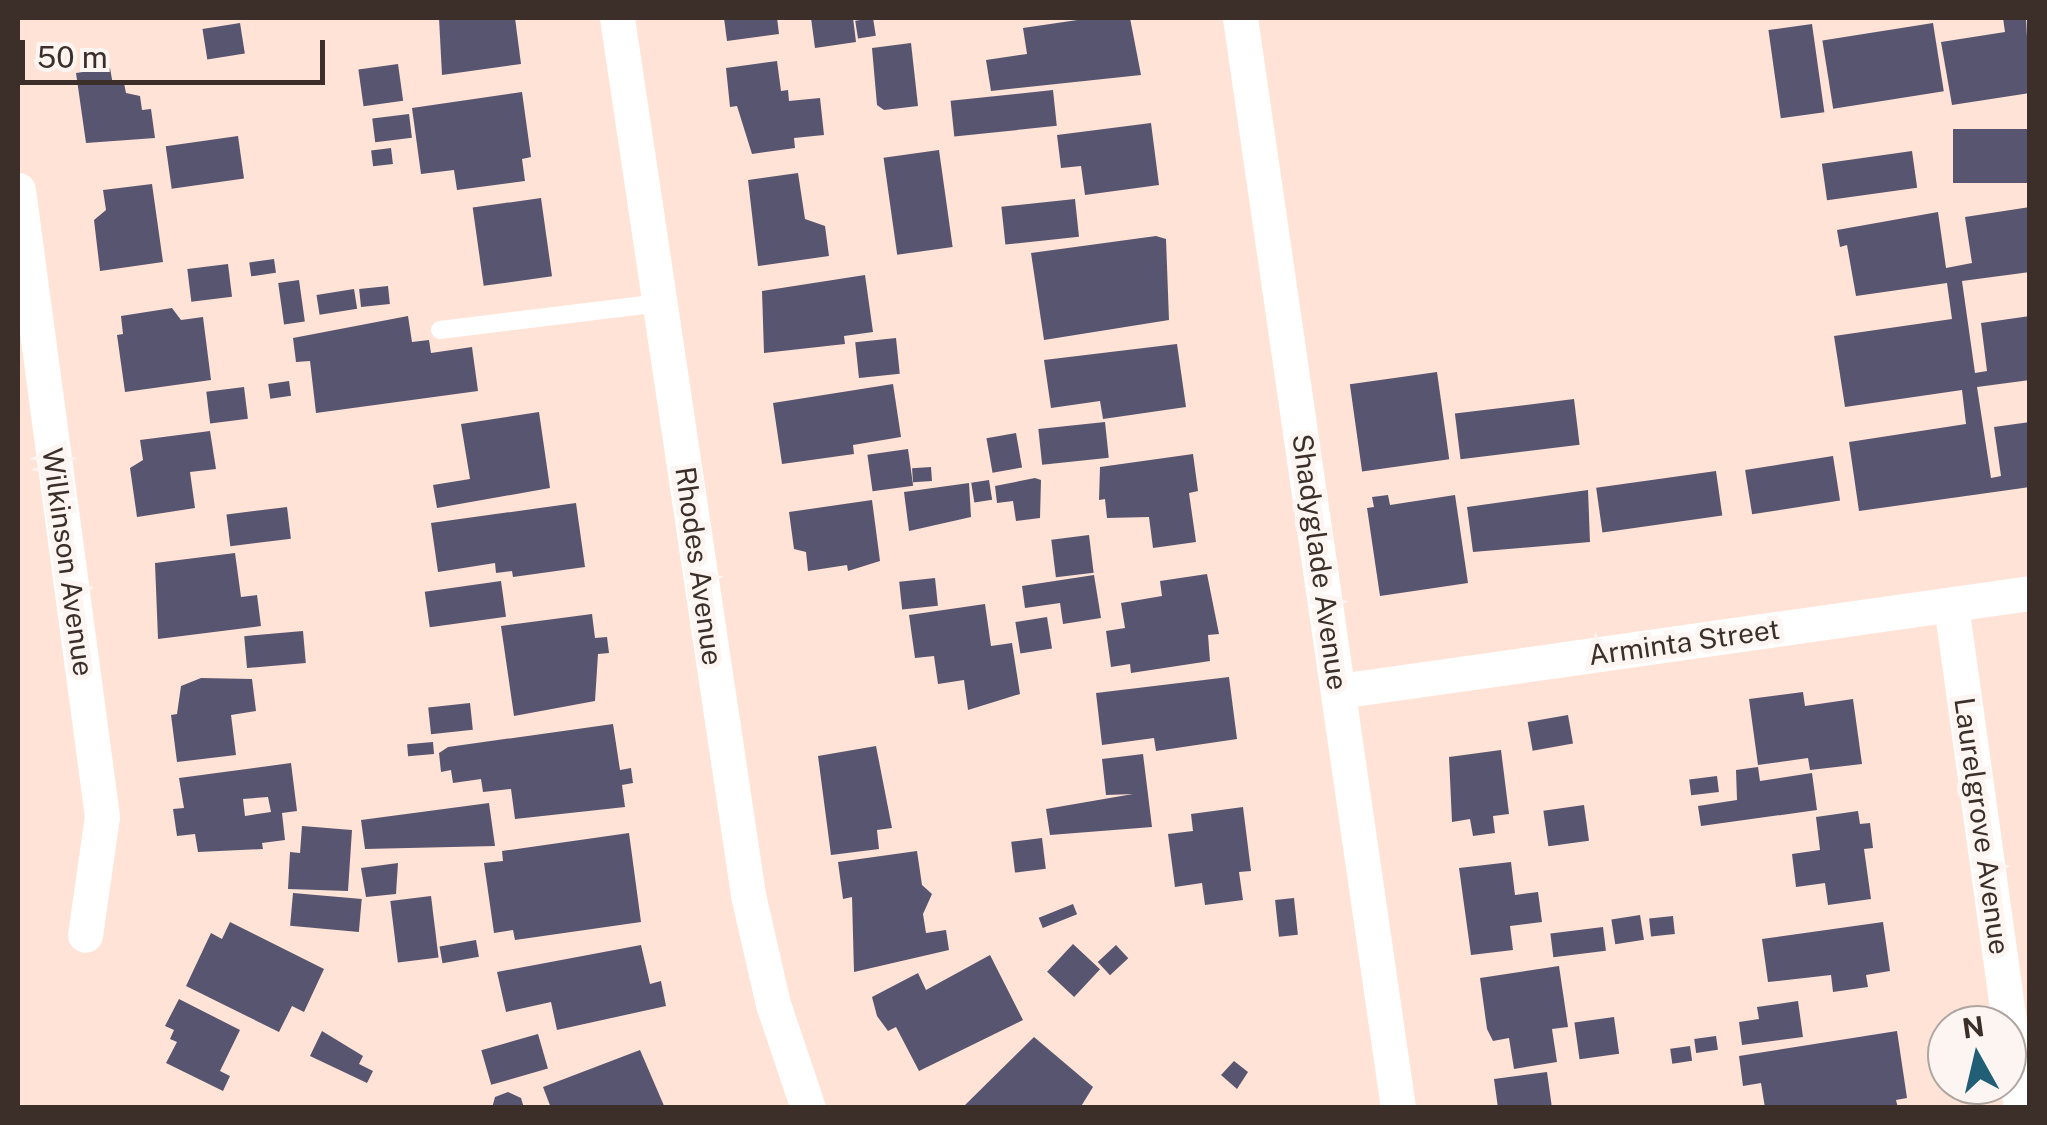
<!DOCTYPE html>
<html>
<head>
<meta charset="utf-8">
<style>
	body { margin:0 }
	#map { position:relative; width:2047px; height:1125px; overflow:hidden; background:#ffe3d6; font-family:"Public Sans",sans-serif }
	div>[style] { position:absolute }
	.building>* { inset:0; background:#585570; transform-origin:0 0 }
	.lane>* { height:18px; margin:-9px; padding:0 9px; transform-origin:9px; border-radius:9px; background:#fff }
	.street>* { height:35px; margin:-17.5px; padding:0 17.5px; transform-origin:17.5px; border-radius:17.5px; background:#fff }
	span { translate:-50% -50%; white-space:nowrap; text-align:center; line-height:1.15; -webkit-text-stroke:10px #fcf5f2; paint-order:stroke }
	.street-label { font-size:28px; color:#3c2f29 }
	.frame { position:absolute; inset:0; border:20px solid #3c2f29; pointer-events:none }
	.north { position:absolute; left:1927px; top:1005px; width:100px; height:100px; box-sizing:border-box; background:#fcf5f2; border:2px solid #afa6a2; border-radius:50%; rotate:352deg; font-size:28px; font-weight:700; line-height:40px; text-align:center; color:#3c2f29 }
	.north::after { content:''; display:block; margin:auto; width:35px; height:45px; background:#225e76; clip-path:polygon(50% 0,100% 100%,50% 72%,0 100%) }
	.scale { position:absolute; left:20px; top:40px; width:305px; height:45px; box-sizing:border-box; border:5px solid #3c2f29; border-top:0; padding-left:12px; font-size:30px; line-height:35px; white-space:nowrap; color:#3c2f29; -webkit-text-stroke:8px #fcf5f2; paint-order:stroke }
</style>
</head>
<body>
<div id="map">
	<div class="building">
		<i style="clip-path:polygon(439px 18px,515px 18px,521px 64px,442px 75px)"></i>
		<i style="clip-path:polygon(724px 18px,777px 18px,779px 34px,727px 41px)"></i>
		<i style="clip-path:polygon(811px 18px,853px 18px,856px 42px,815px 48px)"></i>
		<i style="left:873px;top:18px;width:18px;height:18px;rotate:81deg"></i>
		<i style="clip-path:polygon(1091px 18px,1130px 18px,1141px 75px,991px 91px,986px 60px,1027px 54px,1023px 28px)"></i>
		<i style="clip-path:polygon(2003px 18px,2026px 18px,2030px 93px,1952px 105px,1941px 42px,2005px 32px)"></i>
		<i style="left:240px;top:23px;width:31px;height:38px;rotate:81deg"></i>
		<i style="left:1933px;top:23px;width:69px;height:112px;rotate:81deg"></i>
		<i style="left:1812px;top:24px;width:89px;height:44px;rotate:82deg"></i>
		<i style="clip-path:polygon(911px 43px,918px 106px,884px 110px,877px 105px,872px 48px)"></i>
		<i style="clip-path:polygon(777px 61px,781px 91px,788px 90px,789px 101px,820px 98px,824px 135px,794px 138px,795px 148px,752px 154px,737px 106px,730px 107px,726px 68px)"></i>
		<i style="left:398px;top:64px;width:37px;height:40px;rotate:82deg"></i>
		<i style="clip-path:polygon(110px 68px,113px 85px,124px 83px,126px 93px,140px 96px,142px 110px,151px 109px,155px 138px,86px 143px,76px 73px)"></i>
		<i style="left:1053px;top:90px;width:36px;height:103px;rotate:84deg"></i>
		<i style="clip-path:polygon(522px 92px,531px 157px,522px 159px,525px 181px,457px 190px,454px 170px,421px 174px,412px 108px)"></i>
		<i style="left:409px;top:114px;width:24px;height:37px;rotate:83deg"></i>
		<i style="clip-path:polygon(1151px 123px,1159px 185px,1085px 195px,1081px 166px,1061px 168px,1057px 135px)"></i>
		<i style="left:2030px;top:129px;width:54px;height:77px;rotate:90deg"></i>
		<i style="left:238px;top:136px;width:43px;height:73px;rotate:82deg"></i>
		<i style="left:391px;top:148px;width:16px;height:20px;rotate:83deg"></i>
		<i style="left:939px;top:150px;width:98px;height:56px;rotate:82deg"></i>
		<i style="left:1912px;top:151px;width:37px;height:91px;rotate:82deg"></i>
		<i style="clip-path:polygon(798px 173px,805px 219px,825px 226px,829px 256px,758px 266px,748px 180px)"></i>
		<i style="clip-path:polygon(152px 184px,163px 262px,100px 271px,94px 220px,106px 210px,103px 190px)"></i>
		<i style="left:541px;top:198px;width:79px;height:69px;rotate:82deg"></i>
		<i style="left:1075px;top:199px;width:38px;height:74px;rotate:84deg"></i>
		<i style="clip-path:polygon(2030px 207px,2030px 272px,1962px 281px,1975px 373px,1987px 371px,1981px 323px,2030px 316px,2030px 380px,1977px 387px,1991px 478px,2001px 476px,1994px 427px,2030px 422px,2030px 487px,1859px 511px,1849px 442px,1966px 424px,1962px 390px,1845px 407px,1834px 336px,1952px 319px,1947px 283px,1856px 296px,1847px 245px,1840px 247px,1837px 230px,1938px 212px,1946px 268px,1972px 263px,1965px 217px)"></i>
		<i style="clip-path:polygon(1156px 236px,1166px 239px,1169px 320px,1044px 340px,1031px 253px)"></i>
		<i style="left:274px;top:259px;width:14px;height:25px;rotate:82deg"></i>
		<i style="left:228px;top:264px;width:33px;height:41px;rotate:83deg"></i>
		<i style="clip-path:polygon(865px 275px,873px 332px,844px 336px,845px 344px,764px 353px,762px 291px)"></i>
		<i style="left:299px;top:280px;width:42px;height:21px;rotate:82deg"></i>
		<i style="left:388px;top:286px;width:18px;height:29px;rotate:84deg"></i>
		<i style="left:354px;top:289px;width:20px;height:38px;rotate:81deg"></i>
		<i style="clip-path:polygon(172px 308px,181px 320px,203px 317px,211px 380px,125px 392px,117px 335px,123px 334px,121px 316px)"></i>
		<i style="clip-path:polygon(408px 316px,412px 342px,429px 340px,431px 353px,472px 347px,478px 391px,316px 413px,310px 361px,296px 362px,293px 338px)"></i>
		<i style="left:896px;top:338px;width:36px;height:41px;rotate:84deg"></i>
		<i style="clip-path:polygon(1177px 344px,1186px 407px,1103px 419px,1100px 401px,1051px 408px,1044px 360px)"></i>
		<i style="left:1437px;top:372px;width:88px;height:88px;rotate:82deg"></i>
		<i style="left:289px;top:381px;width:15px;height:21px;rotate:82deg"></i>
		<i style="clip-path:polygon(893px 384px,901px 437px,853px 445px,854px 454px,782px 464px,773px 403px)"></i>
		<i style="left:244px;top:387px;width:32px;height:38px;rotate:83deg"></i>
		<i style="left:1574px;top:399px;width:46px;height:120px;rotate:83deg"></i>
		<i style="clip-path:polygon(539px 412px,550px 488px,437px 508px,433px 485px,470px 479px,461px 424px)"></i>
		<i style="left:1105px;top:422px;width:36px;height:67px;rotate:84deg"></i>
		<i style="clip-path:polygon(210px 431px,216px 469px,190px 472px,195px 508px,137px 517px,130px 468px,143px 460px,140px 440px)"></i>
		<i style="left:1016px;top:433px;width:35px;height:30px;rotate:80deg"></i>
		<i style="left:908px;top:449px;width:37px;height:41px;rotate:82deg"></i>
		<i style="clip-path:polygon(1193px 454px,1198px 491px,1189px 493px,1196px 542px,1153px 548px,1149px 517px,1107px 518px,1105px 499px,1099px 500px,1100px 467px)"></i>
		<i style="left:1833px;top:456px;width:45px;height:89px;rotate:81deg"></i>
		<i style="left:931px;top:467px;width:14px;height:19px;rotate:86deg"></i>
		<i style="left:1716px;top:471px;width:45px;height:121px;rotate:82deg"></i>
		<i style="clip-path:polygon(1035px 478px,1041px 480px,1040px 518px,1016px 521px,1013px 501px,997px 503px,995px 486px)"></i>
		<i style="left:989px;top:480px;width:20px;height:18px;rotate:81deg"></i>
		<i style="clip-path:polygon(969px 483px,971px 517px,909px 531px,904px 492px)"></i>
		<i style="clip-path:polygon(1588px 490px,1590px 542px,1473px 552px,1467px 507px)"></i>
		<i style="clip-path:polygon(1388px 495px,1390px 505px,1455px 495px,1468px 583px,1380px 596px,1367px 508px,1374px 507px,1372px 497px)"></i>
		<i style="clip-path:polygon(872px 500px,880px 561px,848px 571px,847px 565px,808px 571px,806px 552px,794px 549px,789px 512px)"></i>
		<i style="clip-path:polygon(576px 503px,585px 567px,513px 577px,512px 571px,496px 573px,495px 563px,438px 572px,431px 523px)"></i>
		<i style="left:287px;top:507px;width:32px;height:61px;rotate:83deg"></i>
		<i style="left:1089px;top:535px;width:38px;height:38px;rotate:83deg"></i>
		<i style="clip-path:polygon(235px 553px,241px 597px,257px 595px,261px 626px,158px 639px,155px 563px)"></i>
		<i style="clip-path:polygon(1207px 574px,1219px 634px,1208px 635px,1210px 661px,1131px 673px,1130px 664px,1111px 667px,1106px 631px,1125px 628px,1121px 603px,1162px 596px,1160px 581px)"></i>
		<i style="clip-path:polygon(1094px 575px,1101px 618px,1063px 624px,1060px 603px,1025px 608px,1022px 586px)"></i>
		<i style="left:935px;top:578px;width:28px;height:36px;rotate:84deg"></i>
		<i style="left:501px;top:581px;width:36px;height:77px;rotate:82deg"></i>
		<i style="clip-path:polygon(985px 604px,991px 646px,1012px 643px,1020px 694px,968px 710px,964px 680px,938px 684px,934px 656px,915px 658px,909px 615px)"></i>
		<i style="clip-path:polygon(592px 614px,595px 638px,607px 637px,609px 653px,598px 654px,595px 701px,514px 716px,501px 626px)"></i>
		<i style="left:1047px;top:617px;width:32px;height:32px;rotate:81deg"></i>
		<i style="left:303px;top:631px;width:32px;height:59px;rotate:85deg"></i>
		<i style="clip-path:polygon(1229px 677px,1237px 739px,1156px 751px,1154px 738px,1102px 745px,1096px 693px)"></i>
		<i style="clip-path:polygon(201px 678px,252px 679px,256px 711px,231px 715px,236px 755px,177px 762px,171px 715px,177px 714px,181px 686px)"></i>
		<i style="clip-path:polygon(1803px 692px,1805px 706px,1853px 699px,1862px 764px,1810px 770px,1808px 758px,1758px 765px,1749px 699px)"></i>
		<i style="left:470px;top:703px;width:27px;height:42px;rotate:84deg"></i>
		<i style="left:1568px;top:715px;width:29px;height:41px;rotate:80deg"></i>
		<i style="clip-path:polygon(613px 724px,620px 770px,631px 768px,633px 783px,622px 785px,625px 807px,515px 819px,511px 789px,483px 792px,481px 779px,453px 783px,451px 770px,441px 772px,439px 753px,448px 747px)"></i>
		<i style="left:433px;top:742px;width:12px;height:26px;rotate:85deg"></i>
		<i style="clip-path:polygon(876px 746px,892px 828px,877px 830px,879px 849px,831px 855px,818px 756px)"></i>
		<i style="clip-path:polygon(1501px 750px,1509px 814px,1493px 816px,1495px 833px,1473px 836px,1470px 819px,1452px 822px,1449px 757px)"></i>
		<i style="clip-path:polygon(1143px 754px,1152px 827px,1050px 835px,1046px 809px,1133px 794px,1106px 795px,1102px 759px)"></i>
		<i style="clip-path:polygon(evenodd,291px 763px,297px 811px,282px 813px,285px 840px,262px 843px,263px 849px,198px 852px,195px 834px,177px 836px,173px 809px,184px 808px,179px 778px,291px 763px,268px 797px,271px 812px,245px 816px,243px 799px,268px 797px)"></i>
		<i style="clip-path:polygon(1758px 767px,1760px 781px,1812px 773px,1817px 810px,1701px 826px,1698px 806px,1737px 800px,1736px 770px)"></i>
		<i style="left:1717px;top:776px;width:16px;height:28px;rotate:83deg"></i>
		<i style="clip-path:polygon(489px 803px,495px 846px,365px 849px,361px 820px)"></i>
		<i style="left:1584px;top:805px;width:36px;height:41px;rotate:82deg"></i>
		<i style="clip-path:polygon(1243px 807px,1251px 871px,1239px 872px,1243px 900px,1205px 905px,1202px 883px,1175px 887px,1168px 834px,1193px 831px,1191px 814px)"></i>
		<i style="clip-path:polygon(1858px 811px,1860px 824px,1870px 823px,1873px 848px,1864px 849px,1871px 899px,1828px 905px,1825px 883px,1796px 887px,1792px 854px,1820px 850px,1816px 817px)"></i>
		<i style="clip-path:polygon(302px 826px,352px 830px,348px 891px,288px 889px,290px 852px,300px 853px)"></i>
		<i style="clip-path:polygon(629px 833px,641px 922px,515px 940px,513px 930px,494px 933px,484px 863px,503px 861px,502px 851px)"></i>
		<i style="left:1042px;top:838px;width:31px;height:31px;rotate:83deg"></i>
		<i style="clip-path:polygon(917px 851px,922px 885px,932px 894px,923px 914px,926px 933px,946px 930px,949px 950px,854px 972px,852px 897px,843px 899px,838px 862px)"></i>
		<i style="clip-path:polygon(1511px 862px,1515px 895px,1538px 892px,1542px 922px,1510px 926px,1513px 950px,1471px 955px,1459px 868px)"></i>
		<i style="clip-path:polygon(398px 863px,396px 894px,366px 897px,361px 868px)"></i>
		<i style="left:293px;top:893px;width:69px;height:33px;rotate:5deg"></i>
		<i style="left:431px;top:896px;width:62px;height:41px;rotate:83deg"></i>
		<i style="left:1294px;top:898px;width:37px;height:19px;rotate:84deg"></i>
		<i style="left:1073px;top:904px;width:11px;height:37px;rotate:68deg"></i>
		<i style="left:1640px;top:915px;width:25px;height:29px;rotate:81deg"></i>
		<i style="left:1673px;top:916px;width:18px;height:24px;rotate:84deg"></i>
		<i style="clip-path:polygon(230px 922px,324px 969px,304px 1012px,292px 1006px,279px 1032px,186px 986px,211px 933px,222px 939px)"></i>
		<i style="clip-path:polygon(1883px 922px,1890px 971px,1866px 975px,1868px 987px,1833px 992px,1831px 975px,1768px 982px,1762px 939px)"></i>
		<i style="left:1603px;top:927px;width:24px;height:53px;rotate:83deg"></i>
		<i style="left:476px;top:940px;width:17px;height:37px;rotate:80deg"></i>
		<i style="left:1073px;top:944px;width:37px;height:38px;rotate:43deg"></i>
		<i style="clip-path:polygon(641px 945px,650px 984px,661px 981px,666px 1006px,557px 1030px,551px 1002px,506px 1012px,497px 972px)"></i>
		<i style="left:1116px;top:945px;width:18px;height:25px;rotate:47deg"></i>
		<i style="clip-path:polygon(990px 955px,1023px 1020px,919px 1071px,896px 1027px,888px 1031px,877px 1016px,872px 997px,918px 973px,926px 990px)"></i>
		<i style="clip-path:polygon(1559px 966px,1568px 1027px,1552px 1029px,1557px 1062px,1514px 1069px,1509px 1038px,1493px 1041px,1487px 1029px,1480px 978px)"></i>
		<i style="clip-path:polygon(179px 999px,240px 1030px,220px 1071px,230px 1076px,223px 1091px,166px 1063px,177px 1042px,170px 1039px,174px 1030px,165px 1026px)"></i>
		<i style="clip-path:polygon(1798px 1001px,1803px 1037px,1742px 1045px,1739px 1022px,1759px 1019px,1757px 1007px)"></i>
		<i style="left:1614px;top:1017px;width:37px;height:40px;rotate:82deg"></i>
		<i style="clip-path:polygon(322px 1031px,363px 1056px,359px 1064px,373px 1071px,367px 1083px,310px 1056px)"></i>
		<i style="clip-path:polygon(1897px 1031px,1907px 1098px,1896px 1100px,1898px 1108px,1765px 1108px,1761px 1083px,1743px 1086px,1739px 1056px)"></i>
		<i style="left:538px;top:1034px;width:36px;height:59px;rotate:74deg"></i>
		<i style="left:1716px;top:1036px;width:14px;height:22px;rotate:82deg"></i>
		<i style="clip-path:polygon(1034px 1037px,1093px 1087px,1080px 1108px,962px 1108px)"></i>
		<i style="left:1690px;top:1046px;width:15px;height:20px;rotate:82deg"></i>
		<i style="clip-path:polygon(640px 1050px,665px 1108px,551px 1108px,543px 1087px)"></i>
		<i style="clip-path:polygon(1234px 1061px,1248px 1072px,1237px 1089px,1221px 1075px)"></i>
		<i style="clip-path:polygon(1547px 1072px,1552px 1108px,1498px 1108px,1494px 1079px)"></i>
		<i style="clip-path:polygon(508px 1092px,521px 1098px,524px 1108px,492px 1108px,495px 1097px)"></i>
	</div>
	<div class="lane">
		<i style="left:440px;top:330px;width:222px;rotate:-7deg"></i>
	</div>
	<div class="street">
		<i style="left:617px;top:18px;width:887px;rotate:81.5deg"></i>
		<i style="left:748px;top:895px;width:112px;rotate:77.1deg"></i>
		<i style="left:773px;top:1004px;width:110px;rotate:71.4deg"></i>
		<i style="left:1240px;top:18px;width:1101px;rotate:81.75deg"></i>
		<i style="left:18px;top:190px;width:632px;rotate:82.36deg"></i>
		<i style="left:102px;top:816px;width:120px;rotate:98.1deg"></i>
		<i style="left:1951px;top:605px;width:508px;rotate:82.08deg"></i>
		<i style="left:1339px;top:691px;width:698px;rotate:-8.07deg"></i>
	</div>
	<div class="street-label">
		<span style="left:68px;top:562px;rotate:82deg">Wilkinson Avenue</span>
		<span style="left:1320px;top:562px;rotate:82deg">Shadyglade Avenue</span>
		<span style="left:699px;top:566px;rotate:82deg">Rhodes Avenue</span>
		<span style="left:1684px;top:642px;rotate:-8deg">Arminta Street</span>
		<span style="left:1982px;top:826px;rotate:82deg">Laurelgrove Avenue</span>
	</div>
	<div class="frame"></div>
	<div class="north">N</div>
	<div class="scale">50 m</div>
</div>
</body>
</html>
